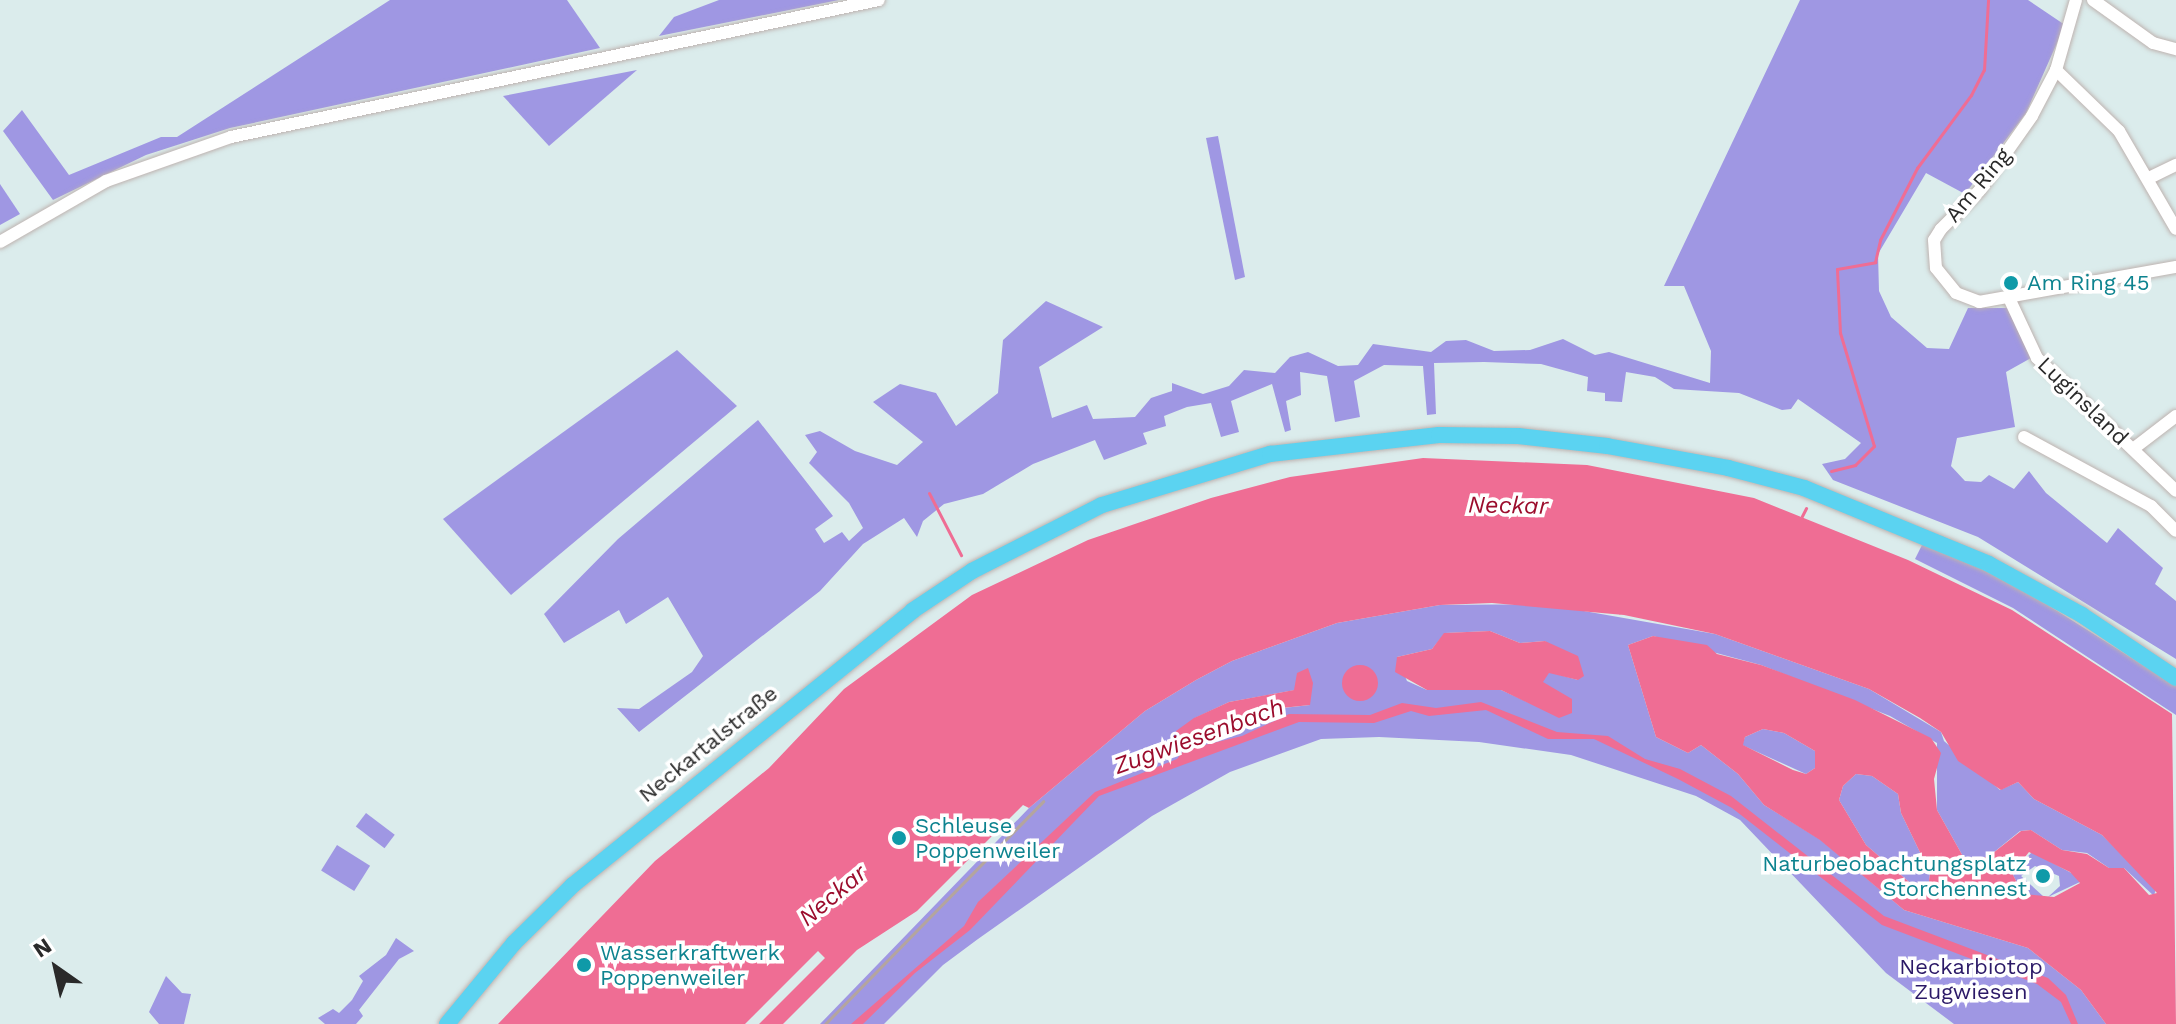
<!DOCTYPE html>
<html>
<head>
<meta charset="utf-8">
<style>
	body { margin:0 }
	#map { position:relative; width:2176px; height:1024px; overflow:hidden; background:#dbecec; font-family:"Work Sans",sans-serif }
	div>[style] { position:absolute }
	.green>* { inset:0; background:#9f97e3; transform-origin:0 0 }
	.water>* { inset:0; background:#ef6d94 }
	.round { border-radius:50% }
	.stream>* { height:3px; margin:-1.5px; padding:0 1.5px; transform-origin:1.5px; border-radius:1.5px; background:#ef6d94 }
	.roads { filter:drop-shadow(0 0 2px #beb3b0) drop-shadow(0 0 2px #beb3b0) }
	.minor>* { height:12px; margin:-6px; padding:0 6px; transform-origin:6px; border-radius:6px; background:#fff }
	.major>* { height:16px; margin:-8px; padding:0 8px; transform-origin:8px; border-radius:8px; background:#5bd3f1 }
	.rail>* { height:3px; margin:-1.5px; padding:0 1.5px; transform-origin:1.5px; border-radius:1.5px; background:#b4a59e }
	.dots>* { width:22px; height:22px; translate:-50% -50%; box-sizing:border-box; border:4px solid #fff; border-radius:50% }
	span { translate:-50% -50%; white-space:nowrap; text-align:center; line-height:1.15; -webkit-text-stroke:7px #fff; paint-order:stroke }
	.street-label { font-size:22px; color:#2a2a2a }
	.culture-label { font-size:22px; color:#0d838f }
	.left { translate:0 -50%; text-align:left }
	.right { translate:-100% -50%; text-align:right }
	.park-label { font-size:22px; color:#2b1967 }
	.water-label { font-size:24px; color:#9b0c2c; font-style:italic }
	.north { position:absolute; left:16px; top:928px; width:80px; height:80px; -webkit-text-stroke:6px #fff; paint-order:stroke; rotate:326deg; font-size:22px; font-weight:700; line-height:32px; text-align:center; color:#2a2a2a }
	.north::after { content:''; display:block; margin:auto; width:28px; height:36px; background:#2a2a2a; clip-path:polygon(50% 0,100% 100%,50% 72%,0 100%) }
</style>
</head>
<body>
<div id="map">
	<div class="green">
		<i style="clip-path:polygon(390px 0,567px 0,600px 48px,230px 128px,146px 155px,53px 200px,3px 131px,22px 110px,69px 175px,161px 137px,177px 137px)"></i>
		<i style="clip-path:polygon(719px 0,839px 0,659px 36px,674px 17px)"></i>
		<i style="clip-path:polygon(1800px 0,2028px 0,2065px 25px,2026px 113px,1965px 194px,1926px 173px,1878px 254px,1879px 291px,1891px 317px,1927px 348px,1949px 349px,1968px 308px,2011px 308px,2031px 358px,2006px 372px,2015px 427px,1957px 438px,1951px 466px,1965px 481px,1981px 482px,1989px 475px,2014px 489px,2029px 471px,2046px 493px,2107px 543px,2118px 528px,2163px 568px,2155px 584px,2176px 601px,2176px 659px,1978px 537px,1833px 480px,1822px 464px,1845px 459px,1861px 443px,1798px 399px,1791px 409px,1782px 410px,1739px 393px,1674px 389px,1655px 377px,1626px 372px,1622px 402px,1605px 401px,1605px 393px,1587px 391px,1588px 377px,1541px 364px,1484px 362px,1434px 363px,1436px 414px,1427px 415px,1423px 366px,1384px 365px,1354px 381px,1360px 417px,1335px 422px,1327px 376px,1300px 372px,1301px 395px,1286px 401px,1291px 430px,1285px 432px,1272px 384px,1231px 401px,1239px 432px,1221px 437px,1211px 403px,1187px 407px,1164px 416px,1166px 426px,1143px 433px,1147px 444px,1104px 460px,1095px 440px,1033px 464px,983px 494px,944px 504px,923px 521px,917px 537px,904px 518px,863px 544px,820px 591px,639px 732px,617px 708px,639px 709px,692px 672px,703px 656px,668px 597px,626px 624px,619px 610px,564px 643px,544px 614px,618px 539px,758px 420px,833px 516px,815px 529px,824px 543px,842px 532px,849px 541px,863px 528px,849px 503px,809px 463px,817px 452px,805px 435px,820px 431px,855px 451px,897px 465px,923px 442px,873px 402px,900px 384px,936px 393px,956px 426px,998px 393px,1003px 340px,1046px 301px,1103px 327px,1039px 367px,1052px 418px,1087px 405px,1093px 419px,1135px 417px,1151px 398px,1172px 391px,1172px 383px,1203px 394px,1229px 386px,1244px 370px,1275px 373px,1290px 357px,1308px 352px,1338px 366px,1358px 365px,1373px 344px,1431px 352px,1446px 341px,1466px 340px,1494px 351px,1530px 350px,1563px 339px,1595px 355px,1609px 352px,1710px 383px,1711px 351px,1684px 286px,1664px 286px)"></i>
		<i style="clip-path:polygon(637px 70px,549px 146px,503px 96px)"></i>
		<i style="clip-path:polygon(1218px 136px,1245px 277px,1235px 280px,1206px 138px)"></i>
		<i style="clip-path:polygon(0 184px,20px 214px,0 225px)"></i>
		<i style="clip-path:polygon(677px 350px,737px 406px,511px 595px,443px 519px)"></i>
		<i style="clip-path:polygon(1924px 541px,2021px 588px,2176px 686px,2176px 715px,2013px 608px,1915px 559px)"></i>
		<i style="clip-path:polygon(evenodd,1544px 604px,1715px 634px,1869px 689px,1941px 732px,1944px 741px,2000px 790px,2018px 782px,2034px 799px,2102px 835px,2156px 888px,2154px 896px,2124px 868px,2109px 868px,2087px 853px,2062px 850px,2031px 830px,2020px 831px,1988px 857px,1965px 860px,1937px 810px,1937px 743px,1890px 716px,1761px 665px,1653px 636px,1628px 645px,1656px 737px,1688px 753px,1701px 745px,1738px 774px,1764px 805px,1821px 840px,1904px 910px,2028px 948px,2081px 990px,2106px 1024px,1954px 1024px,1886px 973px,1740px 820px,1696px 796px,1571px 755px,1479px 742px,1379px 737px,1321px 739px,1230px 772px,1152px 816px,978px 939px,943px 965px,884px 1024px,820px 1024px,1029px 808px,1145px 711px,1196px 680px,1232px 661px,1337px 623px,1440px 605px,1544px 604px,1490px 631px,1520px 643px,1545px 641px,1578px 680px,1549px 672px,1542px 682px,1548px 690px,1545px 710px,1501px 690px,1427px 690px,1407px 681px,1397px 657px,1432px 649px,1445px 633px,1490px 631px,1544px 604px,1295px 690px,1310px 705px,1195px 718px,1229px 702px,1295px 690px)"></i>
		<i style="clip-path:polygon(1763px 729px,1784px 733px,1815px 751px,1815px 768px,1806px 774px,1742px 745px,1745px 737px)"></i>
		<i style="clip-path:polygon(1856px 774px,1872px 776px,1898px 794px,1901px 813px,1930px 873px,1928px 889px,1915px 887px,1866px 845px,1839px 800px,1843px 786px)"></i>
		<i style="left:366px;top:813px;width:36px;height:17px;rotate:37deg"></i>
		<i style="left:337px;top:845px;width:39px;height:30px;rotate:32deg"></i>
		<i style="clip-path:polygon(2032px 852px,2077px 876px,2080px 882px,2048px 897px,2060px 886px,2059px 876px,2035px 866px,2021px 876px,2044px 897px,2023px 894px,2012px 873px)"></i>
		<i style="clip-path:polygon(396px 938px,414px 951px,399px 959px,359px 1010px,363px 1016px,356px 1024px,325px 1024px,318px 1018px,333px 1009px,339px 1013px,352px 1000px,363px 981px,359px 976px,386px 955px)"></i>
		<i style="clip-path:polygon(166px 976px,182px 993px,191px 994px,184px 1024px,159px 1024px,149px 1012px)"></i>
	</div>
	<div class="water">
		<i style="clip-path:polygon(evenodd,1423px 458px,1587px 465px,1754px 498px,1908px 560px,2012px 610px,2172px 714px,2176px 1024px,2106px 1024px,2081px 990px,2028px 948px,1904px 910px,1820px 840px,1764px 805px,1738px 774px,1701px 745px,1688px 753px,1656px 737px,1628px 645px,1653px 636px,1707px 645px,1717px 654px,1761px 665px,1855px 700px,1931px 738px,1941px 753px,1934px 779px,1937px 810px,1965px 860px,1988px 857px,2021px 831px,2031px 830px,2062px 850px,2087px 854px,2109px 868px,2124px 868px,2149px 895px,2157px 893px,2102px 835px,2034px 799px,2018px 782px,2001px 790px,1958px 761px,1941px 732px,1920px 718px,1869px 689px,1715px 634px,1624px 615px,1492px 603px,1440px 605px,1337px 623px,1232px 661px,1196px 680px,1145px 711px,1029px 808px,1023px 805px,917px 911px,857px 950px,783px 1024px,759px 1024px,825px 958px,818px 951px,745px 1024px,498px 1024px,655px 861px,769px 768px,844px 689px,972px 595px,1088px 540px,1211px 498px,1290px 477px,1423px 458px,1763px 729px,1784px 733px,1815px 751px,1815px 768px,1806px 774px,1793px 770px,1743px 745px,1745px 737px,1763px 729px,1423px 458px,1856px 774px,1872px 776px,1898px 794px,1901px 813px,1930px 873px,1928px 888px,1915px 887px,1866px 845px,1839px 800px,1843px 786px,1856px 774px,1423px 458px,2029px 852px,2070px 872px,2080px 883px,2054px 897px,2023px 894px,2012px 873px,2029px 852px)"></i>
		<i style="clip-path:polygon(1490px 631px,1520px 643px,1545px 641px,1578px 656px,1584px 676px,1578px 680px,1549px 673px,1543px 682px,1572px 699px,1572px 713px,1559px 718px,1501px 690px,1427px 690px,1395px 672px,1397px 657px,1432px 649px,1444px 633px)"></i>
		<i class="round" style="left:1342px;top:665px;width:36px;height:36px"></i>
		<i style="clip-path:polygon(1308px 668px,1313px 683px,1310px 705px,1254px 711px,1229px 729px,1179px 744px,1176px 731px,1194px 718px,1229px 702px,1294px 690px,1297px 673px)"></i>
		<i style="clip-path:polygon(1481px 702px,1557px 732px,1608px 736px,1645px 759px,1680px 769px,1731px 796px,1884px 916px,2048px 978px,2066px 995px,2078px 1024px,2071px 1024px,2061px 1002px,2037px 984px,1882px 925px,1732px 808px,1678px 779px,1594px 739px,1548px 739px,1486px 710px,1429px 716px,1411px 711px,1374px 723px,1299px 722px,1099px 796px,970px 930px,915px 973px,863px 1024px,851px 1024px,964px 926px,978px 902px,1095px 792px,1177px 759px,1184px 750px,1242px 736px,1289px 714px,1370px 715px,1402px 703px,1436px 708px)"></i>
	</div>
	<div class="stream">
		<i style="left:1831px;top:471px;width:25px;rotate:-14deg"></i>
		<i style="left:1855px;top:465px;width:27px;rotate:-45deg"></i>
		<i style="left:1874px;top:446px;width:118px;rotate:-106.7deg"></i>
		<i style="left:1840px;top:333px;width:64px;rotate:-92.7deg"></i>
		<i style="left:1837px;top:269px;width:39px;rotate:-10deg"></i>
		<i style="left:1875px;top:262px;width:23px;rotate:-77deg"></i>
		<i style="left:1880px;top:240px;width:81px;rotate:-62.8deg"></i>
		<i style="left:1917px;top:168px;width:91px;rotate:-53.5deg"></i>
		<i style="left:1971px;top:95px;width:28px;rotate:-63deg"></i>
		<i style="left:1984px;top:70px;width:70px;rotate:-86.7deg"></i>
		<i style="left:929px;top:493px;width:70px;rotate:62.7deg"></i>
		<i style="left:1802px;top:516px;width:9px;rotate:-63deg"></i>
	</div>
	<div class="roads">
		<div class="minor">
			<i style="left:2076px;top:0;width:73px;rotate:105.9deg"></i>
			<i style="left:2056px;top:70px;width:52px;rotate:117.6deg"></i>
			<i style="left:2032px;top:116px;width:92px;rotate:125.2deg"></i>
			<i style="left:1979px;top:191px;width:54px;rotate:135deg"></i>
			<i style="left:1941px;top:229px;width:13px;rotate:122deg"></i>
			<i style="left:1934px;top:240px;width:28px;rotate:86deg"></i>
			<i style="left:1936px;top:268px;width:32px;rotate:51deg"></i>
			<i style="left:1956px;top:293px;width:25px;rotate:21deg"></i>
			<i style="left:1979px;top:302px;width:200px;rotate:-10.1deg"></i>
			<i style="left:2093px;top:0;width:74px;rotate:35.6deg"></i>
			<i style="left:2153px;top:43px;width:24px;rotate:15deg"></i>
			<i style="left:2056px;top:70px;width:88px;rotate:44.1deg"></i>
			<i style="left:2119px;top:131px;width:113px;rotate:59.8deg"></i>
			<i style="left:2149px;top:178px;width:30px;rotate:-26deg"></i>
			<i style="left:0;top:242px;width:122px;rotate:-29.9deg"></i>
			<i style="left:106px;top:181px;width:133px;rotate:-19.4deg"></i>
			<i style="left:231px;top:137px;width:662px;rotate:-11.94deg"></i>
			<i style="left:2009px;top:298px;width:66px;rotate:65deg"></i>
			<i style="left:2037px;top:358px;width:192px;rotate:43.7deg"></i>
			<i style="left:2024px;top:437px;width:145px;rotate:28.5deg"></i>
			<i style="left:2151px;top:506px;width:35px;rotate:45deg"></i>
			<i style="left:2133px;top:449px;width:54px;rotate:-37.5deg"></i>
		</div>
		<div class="major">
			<i style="left:447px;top:1024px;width:105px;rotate:-50.4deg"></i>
			<i style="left:514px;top:943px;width:83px;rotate:-44.5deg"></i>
			<i style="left:573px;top:885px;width:436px;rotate:-38.9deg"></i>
			<i style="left:912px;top:611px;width:72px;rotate:-33.7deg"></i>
			<i style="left:972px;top:571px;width:146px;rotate:-26.9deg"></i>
			<i style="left:1102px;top:505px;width:176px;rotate:-16.9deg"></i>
			<i style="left:1270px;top:454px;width:170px;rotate:-6.4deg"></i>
			<i style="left:1439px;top:435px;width:79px;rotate:0.7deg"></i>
			<i style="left:1518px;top:436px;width:90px;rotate:6.4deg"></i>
			<i style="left:1607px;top:446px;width:123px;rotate:10.3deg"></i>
			<i style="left:1728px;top:468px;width:79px;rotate:14.7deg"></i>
			<i style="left:1804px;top:488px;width:200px;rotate:22.3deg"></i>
			<i style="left:1989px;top:564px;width:106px;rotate:28.7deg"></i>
			<i style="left:2082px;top:615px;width:113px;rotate:33.8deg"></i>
		</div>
	</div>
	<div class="rail">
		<i style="left:825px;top:1024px;width:312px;rotate:-45.6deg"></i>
	</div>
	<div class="dots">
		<i style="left:2011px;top:283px;background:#0f9aa8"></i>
		<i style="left:899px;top:838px;background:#0f9aa8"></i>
		<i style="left:2043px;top:876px;background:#0f9aa8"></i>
		<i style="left:584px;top:965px;background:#0f9aa8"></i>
	</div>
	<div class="street-label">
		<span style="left:1978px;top:185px;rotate:-50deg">Am Ring</span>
		<span style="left:2083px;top:401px;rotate:44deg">Luginsland</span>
		<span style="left:708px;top:744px;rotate:-39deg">Neckartalstraße</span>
	</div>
	<div class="culture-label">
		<span class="left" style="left:2027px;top:283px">Am Ring 45</span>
		<span class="left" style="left:915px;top:838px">Schleuse<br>Poppenweiler</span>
		<span class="right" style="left:2027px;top:876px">Naturbeobachtungsplatz<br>Storchennest</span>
		<span class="left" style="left:600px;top:965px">Wasserkraftwerk<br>Poppenweiler</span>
	</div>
	<div class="park-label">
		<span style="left:1971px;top:979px">Neckarbiotop<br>Zugwiesen</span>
	</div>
	<div class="water-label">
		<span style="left:1508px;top:506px;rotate:1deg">Neckar</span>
		<span style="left:1199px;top:737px;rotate:-20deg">Zugwiesenbach</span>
		<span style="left:833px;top:896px;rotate:-40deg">Neckar</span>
	</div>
	<div class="north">N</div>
</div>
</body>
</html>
